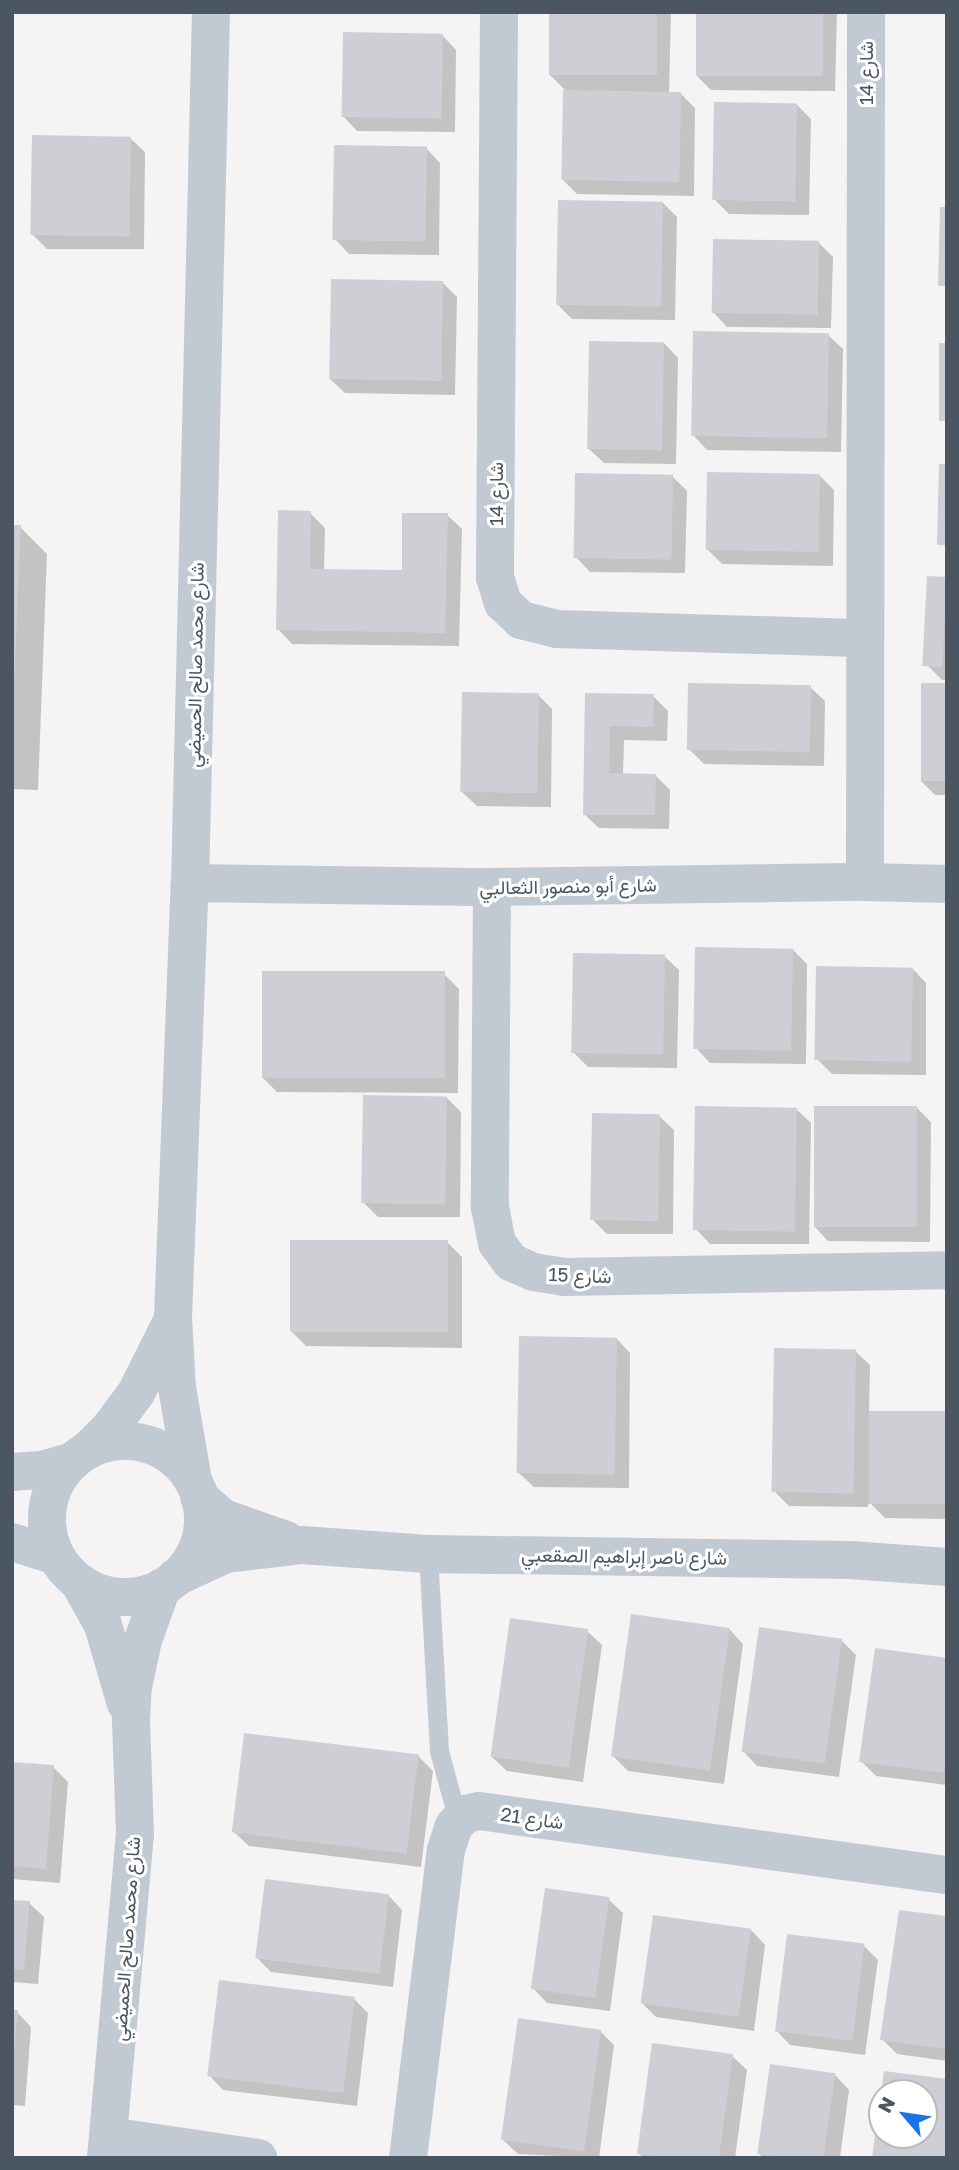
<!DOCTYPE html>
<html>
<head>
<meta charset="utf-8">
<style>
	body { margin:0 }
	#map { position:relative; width:959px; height:2170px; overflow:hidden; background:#f5f3f3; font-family:"Golos Text",Vazirmatn,sans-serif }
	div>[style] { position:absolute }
	.shadow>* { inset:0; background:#0003 }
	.building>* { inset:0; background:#cdcfd5; transform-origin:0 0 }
	.service>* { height:19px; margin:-9.5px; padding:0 9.5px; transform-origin:9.5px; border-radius:9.5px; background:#c1cad2 }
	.minor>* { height:38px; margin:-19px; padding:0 19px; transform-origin:19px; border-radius:19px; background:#c1cad2 }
	.tertiary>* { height:38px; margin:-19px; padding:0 19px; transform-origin:19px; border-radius:19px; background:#c1cad2 }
	.tertiary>.ring { margin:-19px; padding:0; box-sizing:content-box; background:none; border:38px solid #c1cad2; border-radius:50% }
	span { translate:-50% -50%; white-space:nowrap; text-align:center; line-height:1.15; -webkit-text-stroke:6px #fff; paint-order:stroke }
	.street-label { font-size:19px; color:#4a5661 }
	.frame { position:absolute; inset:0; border:14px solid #4a5661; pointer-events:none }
	.north { position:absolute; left:868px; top:2079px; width:70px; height:70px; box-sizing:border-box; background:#fff; border:2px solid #b7bbc0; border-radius:50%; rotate:299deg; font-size:19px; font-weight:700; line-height:28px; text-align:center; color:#4a5661 }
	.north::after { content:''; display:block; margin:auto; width:24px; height:32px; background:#1a73e8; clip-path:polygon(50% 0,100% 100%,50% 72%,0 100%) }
</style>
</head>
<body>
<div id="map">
	<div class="shadow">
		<i style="clip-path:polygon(551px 12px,671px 12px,669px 93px,681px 94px,695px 108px,694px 196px,577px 194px,562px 179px,567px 92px,550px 75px)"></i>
		<i style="clip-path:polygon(698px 12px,837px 12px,835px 91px,711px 90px,696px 75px)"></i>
		<i style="clip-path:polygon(442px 35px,456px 50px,455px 132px,357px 131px,343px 116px)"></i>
		<i style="clip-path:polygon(796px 104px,811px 119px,809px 215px,729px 214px,714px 199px)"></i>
		<i style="clip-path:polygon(130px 138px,145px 152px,144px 249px,47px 249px,32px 234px)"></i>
		<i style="clip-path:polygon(426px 148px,440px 163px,439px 255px,349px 254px,335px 239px)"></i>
		<i style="clip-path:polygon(663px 203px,677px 217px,675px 320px,572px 319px,557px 304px)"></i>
		<i style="clip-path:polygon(818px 242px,833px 257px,831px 328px,727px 327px,713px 312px)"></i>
		<i style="clip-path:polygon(442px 282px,457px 297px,455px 395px,345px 393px,330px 379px)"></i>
		<i style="clip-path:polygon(828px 335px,843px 349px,841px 452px,707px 450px,693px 435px)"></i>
		<i style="clip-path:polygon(664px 343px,678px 358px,676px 464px,604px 463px,589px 449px)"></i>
		<i style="clip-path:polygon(819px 475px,834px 490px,833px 566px,722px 564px,707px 549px)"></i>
		<i style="clip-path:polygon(672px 476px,687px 491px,685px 573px,590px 572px,576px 557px)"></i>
		<i style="clip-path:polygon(310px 513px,325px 528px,324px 571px,403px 572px,447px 515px,462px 529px,459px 646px,292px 644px,278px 629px)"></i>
		<i style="clip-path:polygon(12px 527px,20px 527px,47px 554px,38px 790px,12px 789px)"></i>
		<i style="clip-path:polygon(947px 578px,947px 680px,942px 680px,927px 665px)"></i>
		<i style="clip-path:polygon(947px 685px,947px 795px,935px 795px,921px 781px)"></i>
		<i style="clip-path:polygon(810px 687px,825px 701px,824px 766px,704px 764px,689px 749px)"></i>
		<i style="clip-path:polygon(538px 695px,552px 709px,551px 807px,477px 806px,462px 792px)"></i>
		<i style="clip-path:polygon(586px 695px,653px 696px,668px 711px,667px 741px,624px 740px,623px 775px,655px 775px,670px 790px,669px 829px,599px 828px,584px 814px)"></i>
		<i style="clip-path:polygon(792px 949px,807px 964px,806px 1064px,710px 1063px,696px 1048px)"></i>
		<i style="clip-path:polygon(664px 956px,679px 970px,677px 1068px,588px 1067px,574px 1053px)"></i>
		<i style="clip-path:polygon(912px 968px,926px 983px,926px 1075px,832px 1074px,817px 1059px)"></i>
		<i style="clip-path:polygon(444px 974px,459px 989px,458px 1093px,277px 1092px,262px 1077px)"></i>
		<i style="clip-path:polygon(446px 1097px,461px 1112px,460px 1217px,378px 1217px,363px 1202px)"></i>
		<i style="clip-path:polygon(917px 1108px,931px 1122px,930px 1242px,828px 1241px,814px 1226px)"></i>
		<i style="clip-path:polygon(796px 1109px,811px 1123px,809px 1244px,710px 1244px,696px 1229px)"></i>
		<i style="clip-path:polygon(659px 1116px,674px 1130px,673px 1234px,607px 1234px,592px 1219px)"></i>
		<i style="clip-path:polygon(448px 1243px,462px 1257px,462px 1348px,306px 1346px,291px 1331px)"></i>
		<i style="clip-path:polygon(616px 1338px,630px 1353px,629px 1488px,534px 1487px,519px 1473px)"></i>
		<i style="clip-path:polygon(855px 1351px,870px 1365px,869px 1413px,947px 1413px,947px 1519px,885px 1518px,869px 1502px,868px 1507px,789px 1506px,774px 1491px)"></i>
		<i style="clip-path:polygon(729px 1629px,743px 1644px,724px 1784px,628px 1771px,613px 1756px)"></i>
		<i style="clip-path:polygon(587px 1631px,602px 1645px,583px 1782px,507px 1771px,492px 1757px)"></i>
		<i style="clip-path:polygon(841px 1640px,856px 1655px,839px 1777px,757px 1766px,743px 1751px)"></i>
		<i style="clip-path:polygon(947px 1660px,947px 1785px,876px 1776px,861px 1761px)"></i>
		<i style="clip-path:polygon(418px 1756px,433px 1771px,421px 1867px,249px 1846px,234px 1832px)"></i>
		<i style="clip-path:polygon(12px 1764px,53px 1767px,68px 1782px,60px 1883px,12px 1879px)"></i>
		<i style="clip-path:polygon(388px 1895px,402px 1910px,393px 1987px,271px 1972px,256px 1957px)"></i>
		<i style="clip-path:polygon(608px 1899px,623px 1913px,610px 2011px,547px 2003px,533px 1988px)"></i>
		<i style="clip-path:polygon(12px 1901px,29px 1903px,44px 1917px,38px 1984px,12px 1982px)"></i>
		<i style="clip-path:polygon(947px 1918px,947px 2061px,897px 2054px,882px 2039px)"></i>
		<i style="clip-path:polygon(751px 1930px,765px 1945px,754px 2031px,656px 2017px,642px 2003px)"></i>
		<i style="clip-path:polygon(864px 1946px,878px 1960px,865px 2055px,790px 2045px,776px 2030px)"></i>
		<i style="clip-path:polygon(354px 1999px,368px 2013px,357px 2106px,223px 2090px,209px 2075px)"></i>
		<i style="clip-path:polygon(12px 2012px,17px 2012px,31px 2027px,25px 2106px,12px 2105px)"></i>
		<i style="clip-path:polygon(600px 2031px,614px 2045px,599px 2158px,518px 2154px,503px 2140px)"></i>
		<i style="clip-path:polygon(732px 2056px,747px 2070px,735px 2158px,644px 2158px,639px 2153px)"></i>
		<i style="clip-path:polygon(835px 2075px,849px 2090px,840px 2158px,763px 2158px,759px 2153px)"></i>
		<i style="clip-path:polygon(947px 2081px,947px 2158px,874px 2158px,882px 2097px,882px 2135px,924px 2135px,924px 2093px,883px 2093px)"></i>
	</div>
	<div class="building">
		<i style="left:549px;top:12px;width:108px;height:63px"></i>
		<i style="left:696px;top:12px;width:127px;height:64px"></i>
		<i style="left:343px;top:32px;width:100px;height:85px;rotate:1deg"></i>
		<i style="left:563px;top:90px;width:118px;height:90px;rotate:1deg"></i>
		<i style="left:714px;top:102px;width:83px;height:98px;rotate:1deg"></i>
		<i style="left:32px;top:135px;width:99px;height:100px;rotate:1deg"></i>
		<i style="left:334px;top:145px;width:93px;height:95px;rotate:1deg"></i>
		<i style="left:558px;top:200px;width:105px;height:105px;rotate:1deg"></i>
		<i style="clip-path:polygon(940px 207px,947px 207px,947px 286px,938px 286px)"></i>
		<i style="left:713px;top:239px;width:106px;height:74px;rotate:1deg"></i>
		<i style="left:331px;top:279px;width:112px;height:100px;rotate:1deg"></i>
		<i style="left:693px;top:331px;width:136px;height:105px;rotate:1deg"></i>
		<i style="left:589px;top:341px;width:75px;height:108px;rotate:1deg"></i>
		<i style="left:939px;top:343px;width:8px;height:78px"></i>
		<i style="clip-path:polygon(939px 464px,947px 464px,947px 545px,937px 545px)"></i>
		<i style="left:707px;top:472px;width:113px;height:78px;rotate:1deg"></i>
		<i style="left:575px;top:473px;width:98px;height:85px;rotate:1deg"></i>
		<i style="clip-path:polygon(278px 510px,311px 511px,310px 569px,402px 570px,402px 513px,448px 513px,445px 633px,276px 630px)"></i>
		<i style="clip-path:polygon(12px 525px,21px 525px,14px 687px,12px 687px)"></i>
		<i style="left:927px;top:576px;width:20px;height:90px;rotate:3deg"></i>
		<i style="left:688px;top:683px;width:123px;height:67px;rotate:1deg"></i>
		<i style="left:921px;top:683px;width:26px;height:98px"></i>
		<i style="left:462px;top:692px;width:77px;height:100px;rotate:1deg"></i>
		<i style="clip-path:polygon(585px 693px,654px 694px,653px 727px,610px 726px,609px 773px,656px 774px,655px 815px,583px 815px)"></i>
		<i style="left:695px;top:947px;width:98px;height:102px;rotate:1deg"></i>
		<i style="left:573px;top:953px;width:92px;height:100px;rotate:1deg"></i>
		<i style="left:816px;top:966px;width:97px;height:94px;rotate:1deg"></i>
		<i style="left:262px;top:971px;width:183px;height:107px"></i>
		<i style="left:363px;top:1095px;width:84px;height:108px;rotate:1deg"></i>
		<i style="left:695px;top:1106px;width:102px;height:124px;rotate:1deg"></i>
		<i style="left:814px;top:1106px;width:103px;height:121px"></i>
		<i style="left:592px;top:1113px;width:68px;height:107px;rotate:1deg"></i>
		<i style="left:290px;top:1240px;width:158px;height:92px"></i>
		<i style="left:519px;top:1336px;width:98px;height:137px;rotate:1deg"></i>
		<i style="left:774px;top:1348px;width:82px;height:144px;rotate:1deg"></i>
		<i style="left:869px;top:1411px;width:78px;height:93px"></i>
		<i style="left:631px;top:1614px;width:100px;height:144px;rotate:8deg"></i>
		<i style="left:510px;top:1618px;width:79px;height:140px;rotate:8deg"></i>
		<i style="left:759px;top:1627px;width:84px;height:126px;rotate:8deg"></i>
		<i style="clip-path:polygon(875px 1648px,947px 1658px,947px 1751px,944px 1773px,859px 1762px)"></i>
		<i style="left:244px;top:1733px;width:176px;height:100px;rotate:7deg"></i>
		<i style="clip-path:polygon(12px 1762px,54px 1765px,46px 1869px,12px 1866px)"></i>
		<i style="left:265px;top:1879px;width:125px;height:80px;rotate:7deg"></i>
		<i style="left:545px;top:1888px;width:65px;height:102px;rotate:8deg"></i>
		<i style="clip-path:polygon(12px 1900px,30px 1901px,24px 1970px,12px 1969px)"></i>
		<i style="clip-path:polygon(899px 1910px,947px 1916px,947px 2049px,880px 2040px)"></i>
		<i style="left:653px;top:1915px;width:99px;height:89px;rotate:8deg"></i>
		<i style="left:787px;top:1934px;width:78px;height:98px;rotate:7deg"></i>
		<i style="left:219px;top:1980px;width:137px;height:97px;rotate:7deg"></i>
		<i style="clip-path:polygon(12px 2010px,18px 2010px,14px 2053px,12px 2053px)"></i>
		<i style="left:518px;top:2018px;width:84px;height:123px;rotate:8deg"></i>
		<i style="clip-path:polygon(652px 2043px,733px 2054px,719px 2158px,667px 2158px,637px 2154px)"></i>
		<i style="left:770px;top:2064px;width:66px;height:91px;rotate:8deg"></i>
		<i style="clip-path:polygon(884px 2071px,947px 2079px,947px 2158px,872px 2158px,880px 2096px,882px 2135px,924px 2135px,924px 2093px,881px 2093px)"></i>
	</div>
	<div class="service">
		<i style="left:428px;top:1554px;width:197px;rotate:86.8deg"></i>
		<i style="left:439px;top:1751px;width:73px;rotate:74.8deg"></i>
	</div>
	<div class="minor">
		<i style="left:499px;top:12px;width:565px;rotate:90.41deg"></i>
		<i style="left:495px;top:577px;width:27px;rotate:73deg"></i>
		<i style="left:503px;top:603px;width:25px;rotate:43deg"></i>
		<i style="left:521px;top:620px;width:36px;rotate:14deg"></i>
		<i style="left:556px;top:629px;width:309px;rotate:1.7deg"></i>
		<i style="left:865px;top:882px;width:870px;rotate:-89.93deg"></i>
		<i style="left:190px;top:883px;width:302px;rotate:0.8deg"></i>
		<i style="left:492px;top:887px;width:373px;rotate:-0.8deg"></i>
		<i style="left:865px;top:882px;width:82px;rotate:1.4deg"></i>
		<i style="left:492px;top:887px;width:320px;rotate:90.4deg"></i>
		<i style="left:490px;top:1207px;width:37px;rotate:79deg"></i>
		<i style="left:497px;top:1243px;width:24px;rotate:54deg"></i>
		<i style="left:511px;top:1262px;width:24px;rotate:24deg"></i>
		<i style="left:533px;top:1272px;width:31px;rotate:9deg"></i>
		<i style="left:564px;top:1277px;width:383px;rotate:-1deg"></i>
		<i style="left:199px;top:1497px;width:32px;rotate:41deg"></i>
		<i style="left:223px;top:1518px;width:67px;rotate:19.2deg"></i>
		<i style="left:176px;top:1577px;width:55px;rotate:-24.7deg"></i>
		<i style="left:226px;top:1554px;width:77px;rotate:-6.8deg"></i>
		<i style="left:302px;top:1545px;width:126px;rotate:4.1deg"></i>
		<i style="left:428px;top:1554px;width:422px;rotate:0.8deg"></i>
		<i style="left:850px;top:1560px;width:97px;rotate:4.1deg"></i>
		<i style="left:109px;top:2136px;width:151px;rotate:8.4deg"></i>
		<i style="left:408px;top:2158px;width:310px;rotate:-83deg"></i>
		<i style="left:446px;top:1850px;width:25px;rotate:-72deg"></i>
		<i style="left:454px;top:1826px;width:16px;rotate:-47deg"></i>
		<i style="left:465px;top:1814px;width:14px;rotate:-12deg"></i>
		<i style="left:479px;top:1811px;width:472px;rotate:7.8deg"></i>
	</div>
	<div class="tertiary">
		<i class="ring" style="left:47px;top:1441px;width:118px;height:118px"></i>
		<i style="left:87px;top:1451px;width:33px;rotate:-45deg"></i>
		<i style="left:110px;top:1428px;width:44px;rotate:-53.4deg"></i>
		<i style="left:136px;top:1393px;width:76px;rotate:-63.4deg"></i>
		<i style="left:12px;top:1472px;width:30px;rotate:-4deg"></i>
		<i style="left:42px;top:1470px;width:32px;rotate:-16deg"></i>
		<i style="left:193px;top:1481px;width:95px;rotate:-99.7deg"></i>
		<i style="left:177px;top:1387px;width:70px;rotate:-93.3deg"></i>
		<i style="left:173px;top:1317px;width:434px;rotate:-87.8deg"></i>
		<i style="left:190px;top:883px;width:871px;rotate:-88.62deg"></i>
		<i style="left:12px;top:1542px;width:46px;rotate:17.7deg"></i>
		<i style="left:79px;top:1582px;width:49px;rotate:60.8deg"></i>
		<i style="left:103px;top:1625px;width:82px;rotate:73.8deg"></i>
		<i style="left:106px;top:2158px;width:324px;rotate:-84.9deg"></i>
		<i style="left:135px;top:1835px;width:115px;rotate:-92deg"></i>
		<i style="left:131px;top:1720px;width:33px;rotate:-87deg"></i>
		<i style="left:133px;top:1687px;width:48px;rotate:-78deg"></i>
		<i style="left:143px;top:1640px;width:56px;rotate:-70.3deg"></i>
	</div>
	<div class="street-label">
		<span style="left:866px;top:73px;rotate:-90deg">شارع 14</span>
		<span style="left:496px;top:494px;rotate:-90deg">شارع 14</span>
		<span style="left:195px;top:665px;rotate:-89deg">شارع محمد صالح الحميضي</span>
		<span style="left:568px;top:886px;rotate:-1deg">شارع أبو منصور الثعالبي</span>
		<span style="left:580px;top:1275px;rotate:2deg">شارع 15</span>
		<span style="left:624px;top:1556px;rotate:1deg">شارع ناصر إبراهيم الصقعبي</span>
		<span style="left:532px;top:1818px;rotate:8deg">شارع 21</span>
		<span style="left:126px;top:1939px;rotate:-86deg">شارع محمد صالح الحميضي</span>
	</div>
	<div class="frame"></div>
	<div class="north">N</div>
</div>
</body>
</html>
